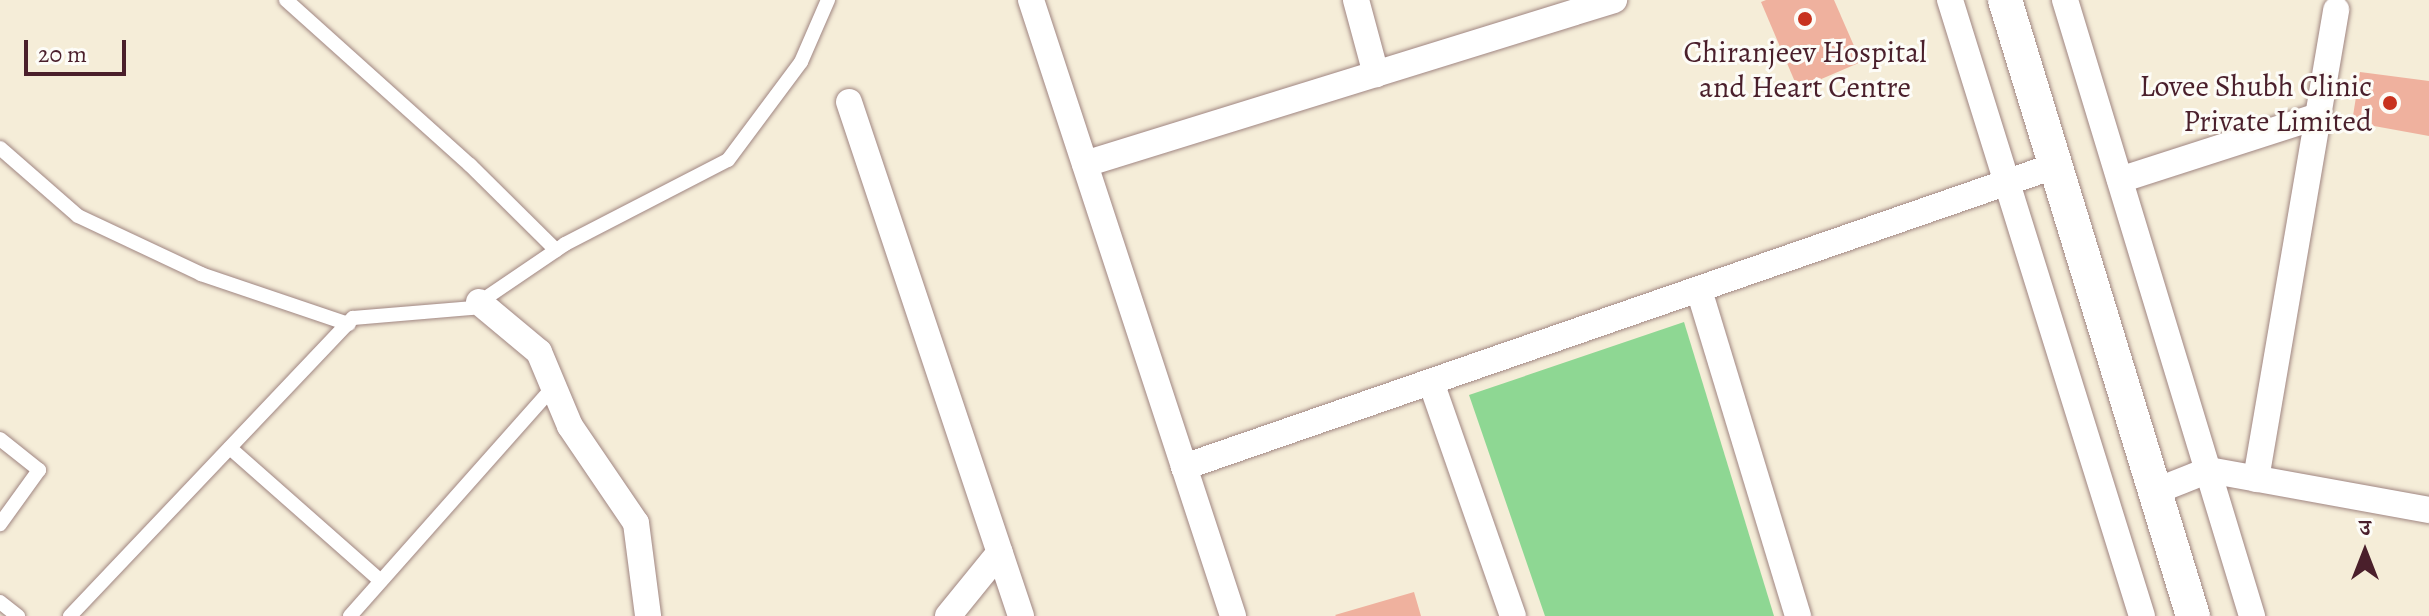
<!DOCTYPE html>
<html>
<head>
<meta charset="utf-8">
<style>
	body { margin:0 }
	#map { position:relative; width:2429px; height:616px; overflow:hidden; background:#f5edd8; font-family:Alegreya,"Noto Serif Devanagari",serif }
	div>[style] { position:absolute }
	.green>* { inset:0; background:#8ed793 }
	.building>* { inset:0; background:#efb19e }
	.roads { filter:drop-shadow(0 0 2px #a08682) drop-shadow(0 0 2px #a08682) }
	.service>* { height:14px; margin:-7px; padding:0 7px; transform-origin:7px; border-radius:7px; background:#fff }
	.minor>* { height:26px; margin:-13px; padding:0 13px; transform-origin:13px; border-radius:13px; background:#fff }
	.tertiary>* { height:34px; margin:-17px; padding:0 17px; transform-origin:17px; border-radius:17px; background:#fff }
	.dots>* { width:22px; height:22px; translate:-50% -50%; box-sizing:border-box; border:4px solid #fdfcf7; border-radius:50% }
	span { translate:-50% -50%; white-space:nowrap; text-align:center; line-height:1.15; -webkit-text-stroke:6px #fdfcf7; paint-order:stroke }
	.poi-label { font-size:30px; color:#4a1f2b }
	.right { translate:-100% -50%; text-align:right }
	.north { position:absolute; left:2325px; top:512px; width:80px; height:80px; -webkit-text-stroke:6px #fdfcf7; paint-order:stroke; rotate:0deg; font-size:22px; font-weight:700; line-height:32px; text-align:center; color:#4a1f2b }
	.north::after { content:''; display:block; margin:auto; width:28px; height:36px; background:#4a1f2b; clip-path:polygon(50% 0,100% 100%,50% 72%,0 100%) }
	.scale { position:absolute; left:24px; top:40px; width:102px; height:36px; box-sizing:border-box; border:4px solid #4a1f2b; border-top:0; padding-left:10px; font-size:24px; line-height:28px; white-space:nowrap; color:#4a1f2b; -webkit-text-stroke:6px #fdfcf7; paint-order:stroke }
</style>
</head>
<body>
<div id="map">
	<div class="green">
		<i style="clip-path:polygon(1684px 322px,1774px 616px,1545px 616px,1469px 395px)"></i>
	</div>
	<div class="building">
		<i style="clip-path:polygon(1766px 0,1834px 0,1861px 62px,1798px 89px,1761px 2px)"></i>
		<i style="clip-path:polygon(2360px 72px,2429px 81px,2429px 136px,2352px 122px)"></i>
		<i style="clip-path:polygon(1414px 592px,1421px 616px,1336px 616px,1335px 615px)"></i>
	</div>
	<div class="roads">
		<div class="service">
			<i style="left:286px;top:0;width:247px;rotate:41.9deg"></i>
			<i style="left:470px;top:165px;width:121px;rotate:44.7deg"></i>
			<i style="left:0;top:148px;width:103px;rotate:41.1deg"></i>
			<i style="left:78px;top:216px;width:136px;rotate:25.2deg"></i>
			<i style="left:201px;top:274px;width:156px;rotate:18.7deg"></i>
			<i style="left:0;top:439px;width:50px;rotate:38.5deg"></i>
			<i style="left:39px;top:470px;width:67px;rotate:125.8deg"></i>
			<i style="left:230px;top:448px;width:201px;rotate:41.4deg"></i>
			<i style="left:0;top:602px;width:23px;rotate:38deg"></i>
			<i style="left:70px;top:616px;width:411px;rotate:-46.5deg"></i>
			<i style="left:353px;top:318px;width:118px;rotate:-4.8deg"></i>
			<i style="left:471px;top:308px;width:114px;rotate:-34.2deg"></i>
			<i style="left:565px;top:244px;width:183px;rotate:-27.3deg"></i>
			<i style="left:728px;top:160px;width:122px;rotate:-53.3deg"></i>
			<i style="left:801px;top:62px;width:68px;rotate:-66.5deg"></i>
			<i style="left:350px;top:616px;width:307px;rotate:-48.4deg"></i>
		</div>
		<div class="minor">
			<i style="left:1031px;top:0;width:648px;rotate:71.84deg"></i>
			<i style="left:1356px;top:0;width:77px;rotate:74.9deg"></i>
			<i style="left:1950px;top:0;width:645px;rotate:72.69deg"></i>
			<i style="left:2065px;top:0;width:644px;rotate:73.11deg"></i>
			<i style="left:849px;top:102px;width:542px;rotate:71.5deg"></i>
			<i style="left:1085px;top:164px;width:554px;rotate:-17.22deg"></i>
			<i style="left:2120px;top:180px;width:208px;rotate:-17.9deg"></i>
			<i style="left:1699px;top:290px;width:341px;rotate:73.1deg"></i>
			<i style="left:479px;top:302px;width:78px;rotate:39.8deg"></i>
			<i style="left:539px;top:352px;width:80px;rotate:67.3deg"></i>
			<i style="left:570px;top:426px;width:117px;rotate:55.8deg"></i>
			<i style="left:636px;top:523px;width:94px;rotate:82.6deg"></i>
			<i style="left:1431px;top:382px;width:248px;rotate:70.7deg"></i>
			<i style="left:1184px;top:467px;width:924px;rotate:-19.08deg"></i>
			<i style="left:2256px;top:479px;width:476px;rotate:-80.3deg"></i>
			<i style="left:2156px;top:491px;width:57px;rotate:-21.6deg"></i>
			<i style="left:2209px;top:470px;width:224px;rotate:10.3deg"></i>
			<i style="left:948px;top:616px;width:82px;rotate:-50.9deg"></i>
		</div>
		<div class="tertiary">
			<i style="left:2005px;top:0;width:644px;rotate:73.03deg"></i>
		</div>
	</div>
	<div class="dots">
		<i style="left:1805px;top:19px;background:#c8321e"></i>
		<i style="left:2390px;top:103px;background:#c8321e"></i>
	</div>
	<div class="poi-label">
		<span style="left:1805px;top:69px">Chiranjeev Hospital<br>and Heart Centre</span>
		<span class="right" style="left:2372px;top:103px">Lovee Shubh Clinic<br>Private Limited</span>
	</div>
	<div class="north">उ</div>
	<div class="scale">20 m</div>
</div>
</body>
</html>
